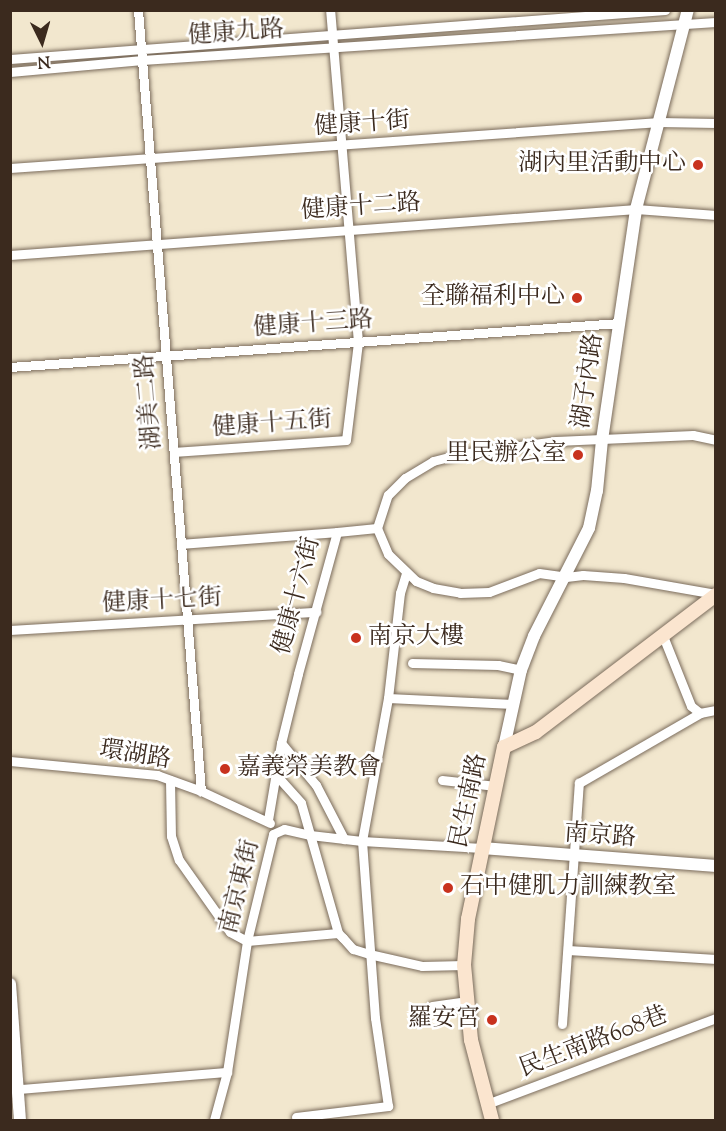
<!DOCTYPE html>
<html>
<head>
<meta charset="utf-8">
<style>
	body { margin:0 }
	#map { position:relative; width:726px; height:1131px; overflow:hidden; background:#f2e7ce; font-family:"Sorts Mill Goudy","Noto Serif TC",serif }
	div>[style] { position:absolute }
	.roads { filter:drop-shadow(0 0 2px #7b6c5c) drop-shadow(0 0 2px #7b6c5c) }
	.minor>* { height:9px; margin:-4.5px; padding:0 4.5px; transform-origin:4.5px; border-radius:4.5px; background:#fff }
	.tertiary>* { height:12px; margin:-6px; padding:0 6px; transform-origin:6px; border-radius:6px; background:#fff }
	.secondary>* { height:14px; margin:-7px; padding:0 7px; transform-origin:7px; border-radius:7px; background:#fbe5cf }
	.dots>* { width:16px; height:16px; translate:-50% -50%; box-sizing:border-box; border:3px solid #fff; border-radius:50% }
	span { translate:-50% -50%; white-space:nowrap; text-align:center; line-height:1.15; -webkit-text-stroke:5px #fff; paint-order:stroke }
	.street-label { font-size:24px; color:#3b2a1e }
	.poi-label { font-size:24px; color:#3b2a1e }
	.right { translate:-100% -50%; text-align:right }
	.left { translate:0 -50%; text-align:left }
	.frame { position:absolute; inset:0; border:12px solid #3b2a1e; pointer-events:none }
	.north { position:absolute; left:12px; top:12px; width:60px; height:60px; -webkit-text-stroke:4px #fff; paint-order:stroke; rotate:175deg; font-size:16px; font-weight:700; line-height:24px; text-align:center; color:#3b2a1e }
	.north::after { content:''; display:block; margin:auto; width:21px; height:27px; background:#3b2a1e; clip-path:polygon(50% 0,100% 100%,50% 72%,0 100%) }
</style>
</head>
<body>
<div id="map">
	<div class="roads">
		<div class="minor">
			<i style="left:138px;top:10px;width:784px;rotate:85.39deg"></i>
			<i style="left:10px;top:59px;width:657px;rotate:-4.28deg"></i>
			<i style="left:10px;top:72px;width:133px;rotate:-5.2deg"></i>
			<i style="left:142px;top:60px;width:575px;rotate:-3.79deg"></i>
			<i style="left:10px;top:168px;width:651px;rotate:-4.05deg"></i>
			<i style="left:659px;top:122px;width:57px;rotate:1deg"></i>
			<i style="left:10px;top:255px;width:628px;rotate:-4.2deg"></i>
			<i style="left:636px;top:209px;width:80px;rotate:4.3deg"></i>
			<i style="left:10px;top:367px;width:611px;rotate:-4.13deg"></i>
			<i style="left:174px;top:452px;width:172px;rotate:-4deg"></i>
			<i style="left:346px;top:440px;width:99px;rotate:-83deg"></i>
			<i style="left:358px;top:342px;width:333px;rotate:-94.8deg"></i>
			<i style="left:377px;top:528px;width:35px;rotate:-72deg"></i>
			<i style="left:388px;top:495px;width:24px;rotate:-45deg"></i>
			<i style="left:405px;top:478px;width:33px;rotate:-31deg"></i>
			<i style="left:433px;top:461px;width:29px;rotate:-14deg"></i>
			<i style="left:461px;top:454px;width:96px;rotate:-7.8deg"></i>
			<i style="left:556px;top:441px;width:137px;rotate:-2.5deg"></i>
			<i style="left:693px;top:435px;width:24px;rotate:12deg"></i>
			<i style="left:377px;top:528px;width:28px;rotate:67deg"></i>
			<i style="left:388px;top:554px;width:39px;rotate:44deg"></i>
			<i style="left:416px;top:581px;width:18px;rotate:22deg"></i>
			<i style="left:433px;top:588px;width:27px;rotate:10deg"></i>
			<i style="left:460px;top:593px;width:29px;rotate:-2deg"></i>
			<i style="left:489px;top:592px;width:53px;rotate:-20.8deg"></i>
			<i style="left:539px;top:573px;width:27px;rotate:8deg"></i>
			<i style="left:566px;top:577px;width:17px;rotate:-7deg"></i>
			<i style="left:583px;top:575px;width:41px;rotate:4.2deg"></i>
			<i style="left:624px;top:578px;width:93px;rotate:9.9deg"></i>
			<i style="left:337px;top:532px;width:40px;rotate:-5.7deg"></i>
			<i style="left:181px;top:544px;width:156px;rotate:-4.4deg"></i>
			<i style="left:337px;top:532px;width:147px;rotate:105.4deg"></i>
			<i style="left:298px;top:674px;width:71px;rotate:103.8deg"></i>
			<i style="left:281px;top:743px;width:78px;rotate:99.6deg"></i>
			<i style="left:10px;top:630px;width:307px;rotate:-3.4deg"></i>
			<i style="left:663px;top:636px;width:75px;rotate:68.2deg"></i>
			<i style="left:691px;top:706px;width:11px;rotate:38deg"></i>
			<i style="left:700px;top:713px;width:16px;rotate:-11deg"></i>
			<i style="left:412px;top:663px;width:86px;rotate:1.3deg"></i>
			<i style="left:498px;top:665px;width:24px;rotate:12deg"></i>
			<i style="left:388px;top:698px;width:125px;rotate:2.7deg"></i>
			<i style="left:281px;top:743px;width:55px;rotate:50.2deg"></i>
			<i style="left:316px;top:785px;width:61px;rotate:62.6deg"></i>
			<i style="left:10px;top:761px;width:148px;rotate:5.4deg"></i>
			<i style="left:157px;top:775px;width:47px;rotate:20deg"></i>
			<i style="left:201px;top:791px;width:76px;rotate:24.9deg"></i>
			<i style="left:277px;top:776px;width:36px;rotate:48deg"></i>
			<i style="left:301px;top:803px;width:135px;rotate:74.1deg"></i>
			<i style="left:338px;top:933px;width:7px;rotate:45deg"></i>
			<i style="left:343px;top:938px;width:15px;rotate:48deg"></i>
			<i style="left:353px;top:949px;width:17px;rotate:17deg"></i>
			<i style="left:369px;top:954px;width:54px;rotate:12.8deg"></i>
			<i style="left:422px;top:966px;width:42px;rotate:-1.4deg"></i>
			<i style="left:170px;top:780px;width:56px;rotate:89deg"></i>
			<i style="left:171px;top:836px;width:25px;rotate:72deg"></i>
			<i style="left:179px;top:860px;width:88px;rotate:54.7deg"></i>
			<i style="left:230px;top:932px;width:19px;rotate:28deg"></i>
			<i style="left:247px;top:941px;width:91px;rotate:-5deg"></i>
			<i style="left:442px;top:780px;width:54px;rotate:6.3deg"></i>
			<i style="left:568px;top:950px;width:148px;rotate:3.5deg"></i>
			<i style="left:432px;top:1006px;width:36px;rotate:-8deg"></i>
			<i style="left:562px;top:1024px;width:242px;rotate:-86deg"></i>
			<i style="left:579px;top:783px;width:140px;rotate:-30deg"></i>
			<i style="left:20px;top:1089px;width:208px;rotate:-4.7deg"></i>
			<i style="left:487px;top:1104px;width:245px;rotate:-20.6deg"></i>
			<i style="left:296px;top:1117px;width:93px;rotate:-6.8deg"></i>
			<i style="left:388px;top:1106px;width:89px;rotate:-98.4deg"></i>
			<i style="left:375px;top:1018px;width:177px;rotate:-94.2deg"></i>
			<i style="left:362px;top:841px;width:145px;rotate:-79.7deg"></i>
			<i style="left:388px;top:698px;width:106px;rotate:-83.5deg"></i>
			<i style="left:400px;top:593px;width:21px;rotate:-73deg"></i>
			<i style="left:214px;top:1120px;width:50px;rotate:-74.8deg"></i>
			<i style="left:227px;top:1072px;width:133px;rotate:-81.3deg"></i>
			<i style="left:247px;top:941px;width:110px;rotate:-76.3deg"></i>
			<i style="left:273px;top:834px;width:12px;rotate:-24deg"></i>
			<i style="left:284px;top:829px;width:27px;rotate:13deg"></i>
			<i style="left:310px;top:835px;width:52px;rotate:6.6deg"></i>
			<i style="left:362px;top:841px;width:120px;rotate:3.3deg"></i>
		</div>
		<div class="tertiary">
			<i style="left:504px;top:747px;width:79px;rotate:-77.6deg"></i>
			<i style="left:521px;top:670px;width:36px;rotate:-69deg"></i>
			<i style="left:534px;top:636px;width:121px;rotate:-63deg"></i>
			<i style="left:589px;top:528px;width:38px;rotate:-78deg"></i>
			<i style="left:597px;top:491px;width:51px;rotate:-84.4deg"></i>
			<i style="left:602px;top:440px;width:233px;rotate:-81.6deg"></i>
			<i style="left:636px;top:209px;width:206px;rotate:-75.4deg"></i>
			<i style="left:482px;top:848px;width:235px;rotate:4.4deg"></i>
			<i style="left:10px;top:984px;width:136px;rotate:85.8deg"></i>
		</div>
		<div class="secondary">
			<i style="left:492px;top:1120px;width:83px;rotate:-104.7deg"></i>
			<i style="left:471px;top:1040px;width:75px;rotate:-95.3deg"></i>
			<i style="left:464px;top:965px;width:46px;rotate:-85deg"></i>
			<i style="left:468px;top:919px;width:176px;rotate:-78.2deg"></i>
			<i style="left:504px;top:747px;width:35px;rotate:-25deg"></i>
			<i style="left:536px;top:732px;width:226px;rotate:-37.3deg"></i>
		</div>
	</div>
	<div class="dots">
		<i style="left:698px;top:165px;background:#c8321e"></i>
		<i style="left:577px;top:298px;background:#c8321e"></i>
		<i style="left:578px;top:455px;background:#c8321e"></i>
		<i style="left:356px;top:638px;background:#c8321e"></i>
		<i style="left:225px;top:769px;background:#c8321e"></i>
		<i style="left:448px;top:888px;background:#c8321e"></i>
		<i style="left:492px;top:1020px;background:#c8321e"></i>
	</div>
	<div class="street-label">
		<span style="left:236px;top:34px;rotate:-4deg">健康九路</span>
		<span style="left:362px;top:125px;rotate:-4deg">健康十街</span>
		<span style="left:361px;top:208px;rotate:-4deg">健康十二路</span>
		<span style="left:313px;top:325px;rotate:-4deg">健康十三路</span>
		<span style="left:589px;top:381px;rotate:-82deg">湖子內路</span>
		<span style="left:150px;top:402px;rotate:-95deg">湖美二路</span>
		<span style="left:272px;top:425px;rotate:-4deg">健康十五街</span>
		<span style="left:298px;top:596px;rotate:-75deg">健康十六街</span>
		<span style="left:162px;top:602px;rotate:-3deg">健康十七街</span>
		<span style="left:135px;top:756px;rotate:9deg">環湖路</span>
		<span style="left:470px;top:801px;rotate:-78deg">民生南路</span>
		<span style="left:600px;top:837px;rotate:4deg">南京路</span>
		<span style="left:241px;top:887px;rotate:-76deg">南京東街</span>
		<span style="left:594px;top:1043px;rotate:-21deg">民生南路608巷</span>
	</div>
	<div class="poi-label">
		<span class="right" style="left:686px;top:165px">湖內里活動中心</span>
		<span class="right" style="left:565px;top:298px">全聯福利中心</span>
		<span class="right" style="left:566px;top:455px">里民辦公室</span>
		<span class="left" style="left:368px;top:638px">南京大樓</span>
		<span class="left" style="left:237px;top:769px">嘉義榮美教會</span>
		<span class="left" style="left:460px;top:888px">石中健肌力訓練教室</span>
		<span class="right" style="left:480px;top:1020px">羅安宮</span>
	</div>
	<div class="frame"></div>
	<div class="north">N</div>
</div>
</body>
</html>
